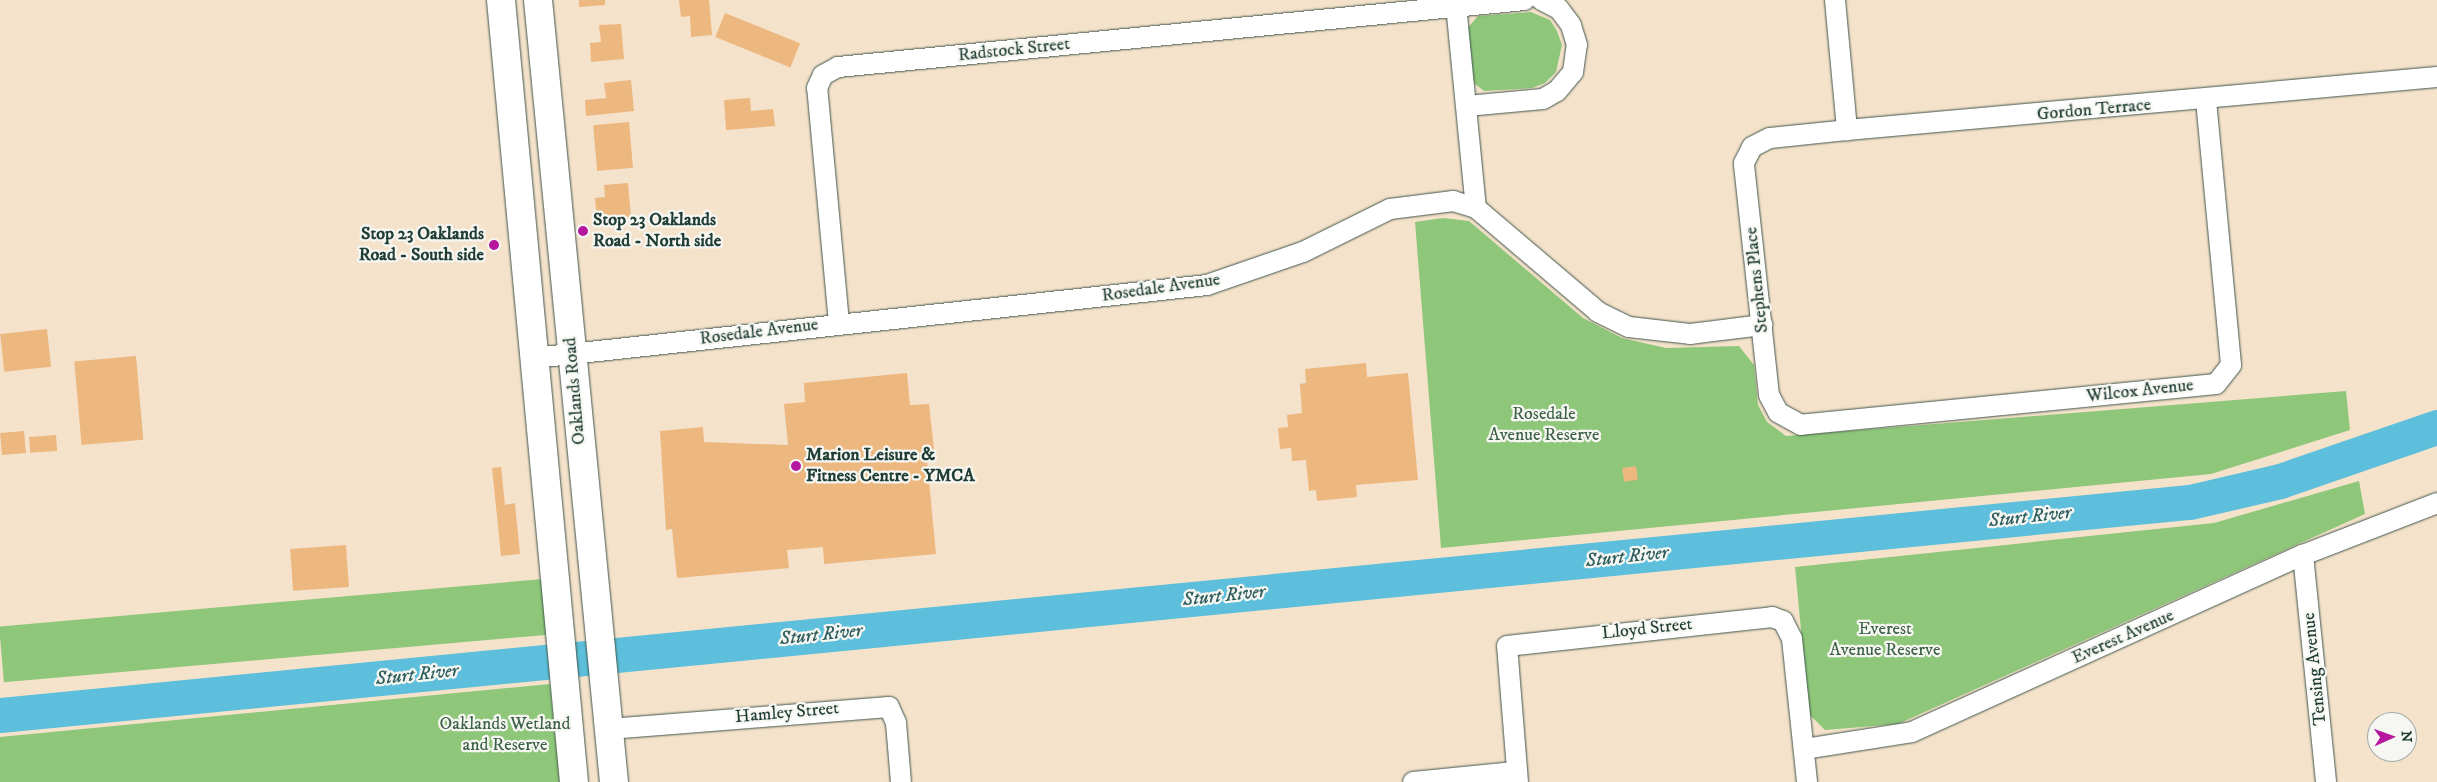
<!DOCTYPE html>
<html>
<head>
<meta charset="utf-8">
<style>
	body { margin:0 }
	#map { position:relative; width:2437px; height:782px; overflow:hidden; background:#f5e2cb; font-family:"IM FELL DW Pica",serif }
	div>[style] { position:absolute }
	.green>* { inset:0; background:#8ec77a; transform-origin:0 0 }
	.river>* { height:35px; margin:-17.5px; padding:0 17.5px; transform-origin:17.5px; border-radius:17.5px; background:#5dbfdb }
	.building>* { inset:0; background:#edb780; transform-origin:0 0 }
	.roads { filter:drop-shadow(0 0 1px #3f564b) drop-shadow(0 0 1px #3f564b) }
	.minor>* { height:20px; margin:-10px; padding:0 10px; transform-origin:10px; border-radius:10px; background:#fff }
	.secondary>* { height:28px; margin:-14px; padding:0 14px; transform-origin:14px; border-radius:14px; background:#fff }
	.dots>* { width:14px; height:14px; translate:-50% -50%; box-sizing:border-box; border:2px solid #f6f6f2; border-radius:50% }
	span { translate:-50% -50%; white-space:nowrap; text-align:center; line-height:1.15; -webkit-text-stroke:4.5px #f6f6f2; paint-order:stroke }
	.street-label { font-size:18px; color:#1f3d34 }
	.poi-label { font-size:18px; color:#1f3d34; font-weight:700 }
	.left { translate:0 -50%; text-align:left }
	.right { translate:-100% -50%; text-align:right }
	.park-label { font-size:18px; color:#3b6046 }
	.water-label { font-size:19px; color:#2e5e5e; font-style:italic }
	.north { position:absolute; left:2367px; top:712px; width:50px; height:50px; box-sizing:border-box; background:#f6f6f2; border:1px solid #a0aca6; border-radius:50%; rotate:88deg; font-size:14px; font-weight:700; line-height:20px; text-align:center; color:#1f3d34 }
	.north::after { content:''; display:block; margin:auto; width:18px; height:22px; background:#b5179e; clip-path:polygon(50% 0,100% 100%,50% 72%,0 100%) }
</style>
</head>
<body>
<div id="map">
	<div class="green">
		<i style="clip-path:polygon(1531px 12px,1550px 20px,1557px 31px,1562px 45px,1556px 72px,1545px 83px,1532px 88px,1484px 91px,1470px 80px,1466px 30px,1478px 16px)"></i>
		<i style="clip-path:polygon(1443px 218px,1469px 221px,1583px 318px,1622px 338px,1666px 348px,1739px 346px,1754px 365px,1758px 405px,1767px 422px,1786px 436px,2346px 391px,2350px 430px,2211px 474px,1441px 548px,1415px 222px)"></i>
		<i style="clip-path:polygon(2359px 481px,2365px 514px,1898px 724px,1825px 730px,1809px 714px,1795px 567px,2214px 523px)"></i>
		<i style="left:543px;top:579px;width:56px;height:546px;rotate:85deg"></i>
		<i style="clip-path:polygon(550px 684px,560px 782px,0 782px,0 737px)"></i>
	</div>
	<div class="river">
		<i style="left:0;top:715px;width:2200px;rotate:-5.56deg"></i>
		<i style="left:2190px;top:502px;width:92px;rotate:-13.1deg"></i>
		<i style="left:2280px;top:481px;width:166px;rotate:-19deg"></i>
	</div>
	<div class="building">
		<i style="clip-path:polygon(579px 0,605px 0,605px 5px,579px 7px)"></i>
		<i style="clip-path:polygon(679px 0,709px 0,712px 35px,691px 37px,690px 16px,681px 17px)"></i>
		<i style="left:725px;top:13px;width:81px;height:26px;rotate:22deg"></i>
		<i style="clip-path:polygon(621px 24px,624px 59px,591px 62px,590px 43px,601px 42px,599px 25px)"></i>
		<i style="clip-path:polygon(631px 80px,634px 111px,586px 116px,585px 100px,606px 98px,604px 83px)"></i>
		<i style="clip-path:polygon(750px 98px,751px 111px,773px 109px,775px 126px,726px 130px,724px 100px)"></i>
		<i style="left:629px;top:122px;width:46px;height:36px;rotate:85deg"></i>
		<i style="clip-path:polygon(628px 183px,631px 217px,597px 220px,595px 198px,605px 197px,604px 185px)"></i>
		<i style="left:47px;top:329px;width:38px;height:47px;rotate:84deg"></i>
		<i style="left:136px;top:356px;width:84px;height:62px;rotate:85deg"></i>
		<i style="clip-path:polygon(1366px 363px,1367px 377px,1408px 373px,1418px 480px,1356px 485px,1357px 497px,1317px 501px,1316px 490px,1309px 491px,1306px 460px,1292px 461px,1291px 448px,1280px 449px,1278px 428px,1288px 427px,1287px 415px,1302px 413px,1300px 384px,1306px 383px,1305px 369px)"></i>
		<i style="clip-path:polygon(907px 373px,910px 405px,929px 404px,934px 449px,926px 449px,936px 554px,824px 564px,823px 547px,787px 550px,789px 568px,677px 578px,672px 529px,666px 530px,660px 431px,703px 427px,704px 442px,788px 445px,784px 404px,805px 402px,804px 383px)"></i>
		<i style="left:24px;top:431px;width:22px;height:24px;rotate:85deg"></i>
		<i style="left:56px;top:435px;width:16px;height:27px;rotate:86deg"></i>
		<i style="left:1636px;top:466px;width:14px;height:14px;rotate:82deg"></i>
		<i style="clip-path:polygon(501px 467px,505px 505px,515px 503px,520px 554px,501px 556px,492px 468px)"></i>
		<i style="left:346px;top:545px;width:42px;height:56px;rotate:86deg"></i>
	</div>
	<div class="roads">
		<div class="minor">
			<i style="left:1835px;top:0;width:131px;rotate:84.7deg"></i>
			<i style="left:1456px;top:5px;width:204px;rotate:84.4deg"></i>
			<i style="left:2206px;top:100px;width:266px;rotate:84.6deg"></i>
			<i style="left:2231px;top:365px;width:24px;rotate:128deg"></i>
			<i style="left:2216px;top:384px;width:417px;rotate:174.4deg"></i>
			<i style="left:1801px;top:425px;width:26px;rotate:-151deg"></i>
			<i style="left:1778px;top:412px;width:19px;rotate:-118deg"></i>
			<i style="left:1769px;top:395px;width:233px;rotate:-96.2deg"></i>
			<i style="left:1744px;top:163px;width:18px;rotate:-63deg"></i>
			<i style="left:1752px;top:147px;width:20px;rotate:-27deg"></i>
			<i style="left:1770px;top:138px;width:77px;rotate:-5.9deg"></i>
			<i style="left:1847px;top:130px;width:592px;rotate:-5.13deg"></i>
			<i style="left:1467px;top:106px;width:76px;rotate:-5.3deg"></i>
			<i style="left:1543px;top:99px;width:16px;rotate:-30deg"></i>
			<i style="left:1557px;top:91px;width:25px;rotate:-50deg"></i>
			<i style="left:1573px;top:72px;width:27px;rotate:-82deg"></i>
			<i style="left:1577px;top:45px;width:21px;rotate:-107deg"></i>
			<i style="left:1571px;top:25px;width:20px;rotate:-127deg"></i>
			<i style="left:1559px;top:9px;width:20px;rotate:-153deg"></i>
			<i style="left:839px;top:323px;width:236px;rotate:-95.3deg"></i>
			<i style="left:817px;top:88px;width:14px;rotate:-65deg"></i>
			<i style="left:823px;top:75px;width:17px;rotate:-28deg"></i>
			<i style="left:838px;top:67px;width:690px;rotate:-5.57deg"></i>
			<i style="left:534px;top:358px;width:677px;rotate:-6.19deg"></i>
			<i style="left:1207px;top:285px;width:102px;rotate:-19deg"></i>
			<i style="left:1303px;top:252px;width:97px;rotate:-26.3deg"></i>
			<i style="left:1390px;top:209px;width:64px;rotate:-7.2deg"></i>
			<i style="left:1453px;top:201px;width:24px;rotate:17deg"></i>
			<i style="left:1476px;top:208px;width:160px;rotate:40.4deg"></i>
			<i style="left:1598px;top:312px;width:34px;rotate:26deg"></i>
			<i style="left:1629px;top:327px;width:61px;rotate:6.5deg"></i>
			<i style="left:1690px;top:334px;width:73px;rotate:-7.1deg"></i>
			<i style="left:2303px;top:555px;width:228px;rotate:84.2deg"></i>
			<i style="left:609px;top:729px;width:281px;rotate:-4.5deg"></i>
			<i style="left:889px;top:707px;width:17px;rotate:66deg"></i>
			<i style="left:896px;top:723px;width:59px;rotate:85.2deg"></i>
			<i style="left:1804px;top:749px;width:109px;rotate:-8.9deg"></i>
			<i style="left:1912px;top:732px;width:429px;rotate:-24.4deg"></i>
			<i style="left:2303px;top:555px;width:144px;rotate:-21.2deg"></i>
			<i style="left:1413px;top:782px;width:102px;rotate:-5.6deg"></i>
			<i style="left:1518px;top:782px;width:136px;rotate:-94.6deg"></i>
			<i style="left:1507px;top:646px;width:267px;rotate:-6.2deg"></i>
			<i style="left:1772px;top:617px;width:12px;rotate:20deg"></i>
			<i style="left:1783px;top:621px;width:20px;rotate:63deg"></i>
			<i style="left:1792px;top:639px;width:144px;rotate:84deg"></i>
		</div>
		<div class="secondary">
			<i style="left:501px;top:0;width:785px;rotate:84.67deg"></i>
			<i style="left:538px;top:0;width:786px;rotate:84.45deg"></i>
		</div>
	</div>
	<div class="dots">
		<i style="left:583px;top:231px;background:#b5179e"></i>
		<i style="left:494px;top:245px;background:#b5179e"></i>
		<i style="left:796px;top:466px;background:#b5179e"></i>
	</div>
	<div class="street-label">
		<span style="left:1014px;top:50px;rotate:-6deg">Radstock Street</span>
		<span style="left:2094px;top:110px;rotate:-5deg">Gordon Terrace</span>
		<span style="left:1757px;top:280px;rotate:-96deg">Stephens Place</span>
		<span style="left:1161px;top:288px;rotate:-8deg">Rosedale Avenue</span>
		<span style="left:759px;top:332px;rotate:-7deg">Rosedale Avenue</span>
		<span style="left:575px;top:391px;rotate:-95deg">Oaklands Road</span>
		<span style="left:2140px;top:391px;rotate:-6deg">Wilcox Avenue</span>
		<span style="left:1647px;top:629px;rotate:-6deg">Lloyd Street</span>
		<span style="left:2123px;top:637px;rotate:-24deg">Everest Avenue</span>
		<span style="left:2315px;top:669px;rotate:-96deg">Tensing Avenue</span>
		<span style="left:787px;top:713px;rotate:-5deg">Hamley Street</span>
	</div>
	<div class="poi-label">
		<span class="left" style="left:593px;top:231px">Stop 23 Oaklands<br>Road - North side</span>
		<span class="right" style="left:484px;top:245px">Stop 23 Oaklands<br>Road - South side</span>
		<span class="left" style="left:806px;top:466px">Marion Leisure &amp;<br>Fitness Centre - YMCA</span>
	</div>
	<div class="park-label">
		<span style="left:1544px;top:425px">Rosedale<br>Avenue Reserve</span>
		<span style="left:1885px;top:640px">Everest<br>Avenue Reserve</span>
		<span style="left:505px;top:735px">Oaklands Wetland<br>and Reserve</span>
	</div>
	<div class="water-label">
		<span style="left:2030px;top:517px;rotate:-6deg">Sturt River</span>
		<span style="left:1627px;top:557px;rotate:-6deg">Sturt River</span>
		<span style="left:1224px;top:596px;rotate:-6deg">Sturt River</span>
		<span style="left:821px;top:635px;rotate:-6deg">Sturt River</span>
		<span style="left:417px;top:675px;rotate:-6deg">Sturt River</span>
	</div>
	<div class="north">N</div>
</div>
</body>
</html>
